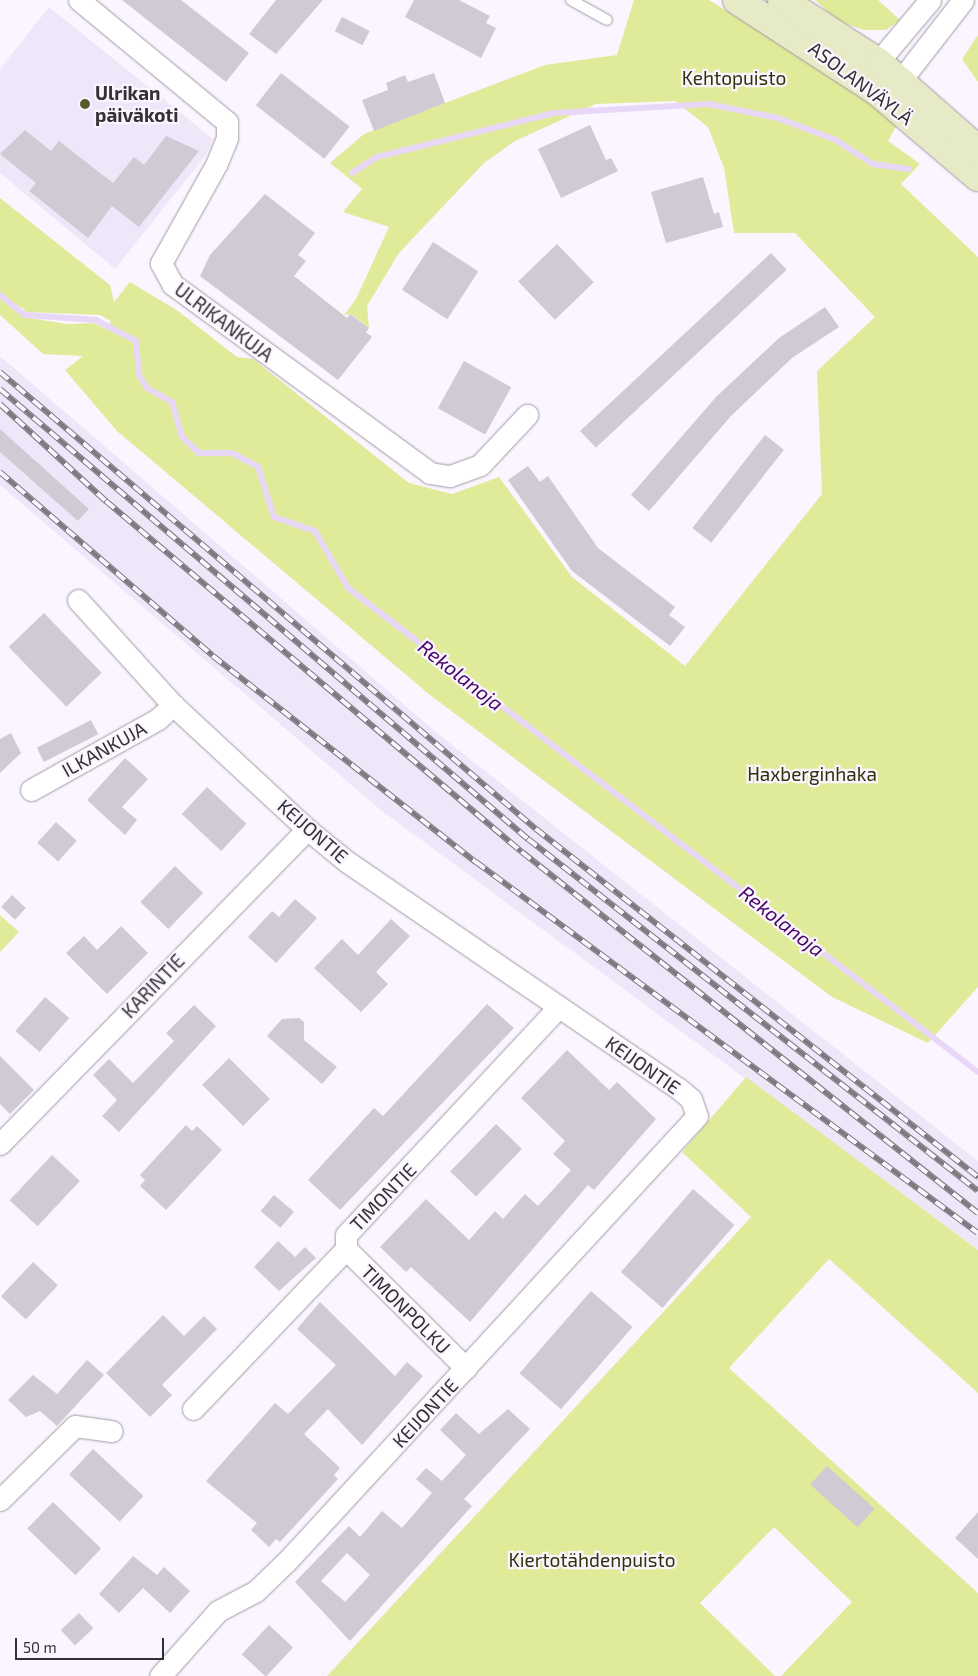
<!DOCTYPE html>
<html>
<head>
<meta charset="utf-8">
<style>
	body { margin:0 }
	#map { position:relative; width:978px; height:1676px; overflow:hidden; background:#faf5fe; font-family:"Exo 2",sans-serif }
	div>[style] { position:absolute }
	.built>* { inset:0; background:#f0e6f9 }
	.green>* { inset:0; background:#e0eb9a }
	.stream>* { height:6px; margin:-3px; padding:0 3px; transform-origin:3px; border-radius:3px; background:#e9d7f8 }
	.building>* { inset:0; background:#d0cad5; transform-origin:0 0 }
	.roads { filter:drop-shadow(0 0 1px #a09aa5) drop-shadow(0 0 1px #a09aa5) }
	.service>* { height:10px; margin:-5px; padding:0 5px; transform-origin:5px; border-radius:5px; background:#fff }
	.minor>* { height:21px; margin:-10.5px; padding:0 10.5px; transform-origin:10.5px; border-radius:10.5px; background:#fff }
	.secondary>* { height:28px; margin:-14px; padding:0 14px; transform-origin:14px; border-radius:14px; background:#e6eac6 }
	.rail>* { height:5.5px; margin-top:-2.75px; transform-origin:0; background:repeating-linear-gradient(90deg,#faf5fe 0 11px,#7c797f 0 22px); box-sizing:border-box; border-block:1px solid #7c797f }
	.dots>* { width:14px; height:14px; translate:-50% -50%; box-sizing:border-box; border:2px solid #faf5fe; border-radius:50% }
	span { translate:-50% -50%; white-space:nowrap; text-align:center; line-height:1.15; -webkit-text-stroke:4.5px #faf5fe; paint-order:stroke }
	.park-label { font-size:19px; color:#2e3208 }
	.street-label { font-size:19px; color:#333136 }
	.poi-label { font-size:19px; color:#333136; font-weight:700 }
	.left { translate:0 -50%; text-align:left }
	.water-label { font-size:20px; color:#480668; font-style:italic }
	.scale { position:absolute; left:15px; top:1638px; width:149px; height:22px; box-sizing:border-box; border:2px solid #333136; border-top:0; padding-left:6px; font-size:15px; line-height:18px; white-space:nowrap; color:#333136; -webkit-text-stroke:4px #faf5fe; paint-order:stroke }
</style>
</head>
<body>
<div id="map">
	<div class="built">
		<i style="clip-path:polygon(49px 7px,213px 139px,206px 155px,115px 269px,0 173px,0 69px)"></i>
		<i style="clip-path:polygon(0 356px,437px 733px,978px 1161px,978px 1250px,382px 811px,0 485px)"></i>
	</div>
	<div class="green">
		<i style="clip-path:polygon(evenodd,634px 0,709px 0,900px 119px,888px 141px,920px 164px,901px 184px,978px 257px,978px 987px,928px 1043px,832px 997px,430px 695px,117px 431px,65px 370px,83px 356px,43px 354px,0 315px,0 198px,110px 285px,114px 302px,130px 282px,178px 311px,237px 357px,253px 359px,409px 483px,452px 494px,499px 477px,572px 577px,685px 666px,822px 494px,817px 371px,875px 317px,795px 233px,734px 233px,724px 168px,708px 127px,675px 101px,596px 104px,515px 141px,484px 163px,399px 253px,367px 306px,369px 328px,351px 314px,344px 315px,356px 299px,389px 227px,343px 212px,362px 189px,330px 163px,364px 134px,545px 65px,617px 55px,634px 0,22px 307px,26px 312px,100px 315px,111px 321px,106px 329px,94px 323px,67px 324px,23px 317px,14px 309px,22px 307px)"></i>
		<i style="clip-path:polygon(815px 0,878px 0,900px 20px,886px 30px,864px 30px,838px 21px)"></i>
		<i style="clip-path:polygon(978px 35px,978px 82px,962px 59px)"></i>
		<i style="clip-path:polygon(0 915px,19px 932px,0 952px)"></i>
		<i style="clip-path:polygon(746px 1077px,978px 1250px,978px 1393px,829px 1259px,729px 1368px,978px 1593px,978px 1676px,781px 1676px,852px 1602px,774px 1527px,700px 1603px,775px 1676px,327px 1676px,751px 1217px,682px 1152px)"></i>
	</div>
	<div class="stream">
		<i style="left:352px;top:173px;width:30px;rotate:-33deg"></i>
		<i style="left:377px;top:157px;width:182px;rotate:-14deg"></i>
		<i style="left:554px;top:113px;width:155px;rotate:-3.3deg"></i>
		<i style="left:709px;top:104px;width:70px;rotate:11.5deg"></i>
		<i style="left:778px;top:118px;width:62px;rotate:20.8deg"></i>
		<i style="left:836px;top:140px;width:44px;rotate:33deg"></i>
		<i style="left:873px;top:164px;width:36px;rotate:8deg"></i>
		<i style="left:0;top:295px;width:32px;rotate:39deg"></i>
		<i style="left:25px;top:315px;width:71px;rotate:4deg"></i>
		<i style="left:96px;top:320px;width:45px;rotate:27.7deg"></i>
		<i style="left:136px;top:341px;width:34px;rotate:85deg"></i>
		<i style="left:139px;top:375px;width:15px;rotate:58deg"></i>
		<i style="left:147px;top:388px;width:29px;rotate:29deg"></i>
		<i style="left:172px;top:402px;width:36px;rotate:74deg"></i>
		<i style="left:182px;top:437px;width:23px;rotate:43deg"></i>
		<i style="left:199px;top:453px;width:33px"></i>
		<i style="left:232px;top:453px;width:30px;rotate:28deg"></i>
		<i style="left:258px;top:467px;width:52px;rotate:72.3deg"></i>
		<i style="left:274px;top:517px;width:43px;rotate:18.9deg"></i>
		<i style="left:315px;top:531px;width:66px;rotate:59.9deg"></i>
		<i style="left:348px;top:588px;width:794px;rotate:37.53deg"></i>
	</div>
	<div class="building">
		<i style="clip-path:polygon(122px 0,181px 0,249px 53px,226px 82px)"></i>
		<i style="clip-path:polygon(276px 0,323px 0,276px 54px,249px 34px)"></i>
		<i style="clip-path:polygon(414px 0,459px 0,490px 16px,486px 23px,496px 28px,481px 58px,405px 17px)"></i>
		<i style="left:342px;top:17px;width:31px;height:16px;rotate:27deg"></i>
		<i style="left:281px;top:73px;width:87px;height:41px;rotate:38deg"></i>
		<i style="clip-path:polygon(434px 73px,445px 103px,374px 131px,362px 100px,388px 90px,386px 83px,405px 75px,408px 82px)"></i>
		<i style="clip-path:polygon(590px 125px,606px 160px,611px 158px,618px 171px,561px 198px,538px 149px)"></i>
		<i style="clip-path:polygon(25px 130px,51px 151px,59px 141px,113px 183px,134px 157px,144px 165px,166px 136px,199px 151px,139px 227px,112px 206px,88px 238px,29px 191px,36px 183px,0 154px)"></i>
		<i style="clip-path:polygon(703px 177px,714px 214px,719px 212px,723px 227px,666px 243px,651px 192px)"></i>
		<i style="clip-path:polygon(265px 194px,315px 233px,298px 255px,306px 261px,294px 276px,347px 318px,350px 314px,369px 328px,366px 332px,372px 337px,338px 380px,200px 276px,210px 255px)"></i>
		<i style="left:433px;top:242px;width:54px;height:57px;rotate:33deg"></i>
		<i style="left:557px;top:244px;width:53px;height:54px;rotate:46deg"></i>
		<i style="left:771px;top:253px;width:23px;height:261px;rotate:47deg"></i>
		<i style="clip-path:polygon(825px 307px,839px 327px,792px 358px,731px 416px,649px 511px,631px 495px,716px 397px,779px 338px)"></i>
		<i style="left:464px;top:361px;width:54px;height:54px;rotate:29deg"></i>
		<i style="clip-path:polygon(0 429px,89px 509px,78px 521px,0 452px)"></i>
		<i style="left:765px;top:435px;width:24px;height:118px;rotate:38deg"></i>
		<i style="clip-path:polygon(528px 466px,540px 482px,548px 476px,598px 548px,675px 607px,669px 615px,685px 627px,670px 646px,572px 571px,508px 480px)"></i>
		<i style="left:44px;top:613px;width:83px;height:49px;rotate:46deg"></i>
		<i style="left:91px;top:720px;width:16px;height:61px;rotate:63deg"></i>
		<i style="clip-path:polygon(11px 733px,21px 753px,0 773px,0 739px)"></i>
		<i style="clip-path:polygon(125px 758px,148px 779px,122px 807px,137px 820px,125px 835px,87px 800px)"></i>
		<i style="left:207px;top:787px;width:54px;height:37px;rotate:43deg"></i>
		<i style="left:56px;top:822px;width:28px;height:28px;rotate:42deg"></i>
		<i style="left:175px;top:866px;width:39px;height:50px;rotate:44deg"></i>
		<i style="left:12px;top:895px;width:19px;height:16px;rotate:43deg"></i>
		<i style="clip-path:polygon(295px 899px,317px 918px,276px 963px,248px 937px,272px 911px,279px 917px)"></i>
		<i style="clip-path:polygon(391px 919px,410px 936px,376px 972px,388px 984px,361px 1012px,314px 968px,342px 939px,358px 955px)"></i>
		<i style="clip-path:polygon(121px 926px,148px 953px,107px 994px,66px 953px,84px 936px,97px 950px)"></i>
		<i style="left:45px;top:997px;width:32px;height:45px;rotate:41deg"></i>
		<i style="clip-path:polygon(487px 1004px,514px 1028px,340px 1210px,308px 1180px,374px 1108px,383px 1116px)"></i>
		<i style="clip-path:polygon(194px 1005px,216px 1026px,119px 1132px,102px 1116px,117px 1100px,93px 1075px,109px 1059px,133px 1083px,174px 1041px,166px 1033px)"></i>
		<i style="clip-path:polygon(299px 1018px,304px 1022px,304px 1040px,337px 1067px,322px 1084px,267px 1036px,282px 1019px)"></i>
		<i style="clip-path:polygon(567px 1050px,609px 1090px,617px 1082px,656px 1119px,594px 1190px,588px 1185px,470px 1322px,411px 1267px,406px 1272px,380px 1247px,426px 1199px,469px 1240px,495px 1211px,503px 1219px,525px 1194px,538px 1206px,571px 1170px,553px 1154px,565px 1141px,521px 1098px)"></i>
		<i style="clip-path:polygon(0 1056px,34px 1090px,10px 1114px,0 1104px)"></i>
		<i style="left:229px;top:1058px;width:58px;height:38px;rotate:45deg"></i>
		<i style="left:496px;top:1124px;width:36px;height:66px;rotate:44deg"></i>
		<i style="clip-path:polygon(186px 1125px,192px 1131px,197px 1126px,222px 1150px,166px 1210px,140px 1186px,145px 1180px,140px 1175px)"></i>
		<i style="left:52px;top:1155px;width:38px;height:62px;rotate:43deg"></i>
		<i style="left:693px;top:1189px;width:55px;height:110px;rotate:41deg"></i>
		<i style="left:274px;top:1195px;width:26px;height:21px;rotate:40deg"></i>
		<i style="clip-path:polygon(278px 1241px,295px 1257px,305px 1247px,316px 1258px,279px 1291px,254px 1267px)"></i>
		<i style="left:33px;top:1262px;width:34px;height:47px;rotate:43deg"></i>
		<i style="left:591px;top:1291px;width:55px;height:109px;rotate:41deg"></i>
		<i style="clip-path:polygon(320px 1302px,395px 1376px,407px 1362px,423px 1376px,362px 1445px,328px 1409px,304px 1434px,340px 1468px,334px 1475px,338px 1479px,280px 1542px,276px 1539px,269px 1547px,251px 1530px,257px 1523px,206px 1481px,275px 1403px,288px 1414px,336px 1365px,297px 1329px)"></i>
		<i style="clip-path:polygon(163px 1315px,184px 1336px,204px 1316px,217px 1329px,162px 1385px,172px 1395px,150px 1417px,106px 1373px)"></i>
		<i style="clip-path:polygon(87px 1360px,104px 1375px,57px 1426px,40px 1411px,26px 1417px,8px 1400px,33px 1375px,57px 1394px)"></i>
		<i style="clip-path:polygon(evenodd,508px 1409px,530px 1429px,464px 1499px,472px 1506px,350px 1641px,295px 1582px,349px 1526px,360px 1537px,382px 1511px,402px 1528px,432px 1493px,416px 1479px,426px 1468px,442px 1481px,466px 1455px,440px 1430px,456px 1413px,479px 1434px,508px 1409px,347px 1553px,370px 1575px,345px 1602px,321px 1581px,347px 1553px)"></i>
		<i style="left:93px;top:1449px;width:69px;height:35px;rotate:43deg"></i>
		<i style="left:827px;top:1466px;width:64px;height:25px;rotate:42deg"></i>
		<i style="left:53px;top:1502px;width:67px;height:37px;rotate:44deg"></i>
		<i style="clip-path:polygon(978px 1512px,978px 1559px,955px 1538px)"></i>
		<i style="clip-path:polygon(133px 1556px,157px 1575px,164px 1567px,190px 1591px,170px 1613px,143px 1588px,119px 1613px,99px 1594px)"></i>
		<i style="left:79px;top:1613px;width:21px;height:25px;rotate:47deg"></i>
		<i style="left:269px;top:1625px;width:33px;height:40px;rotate:43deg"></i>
	</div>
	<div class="roads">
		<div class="service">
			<i style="left:571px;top:0;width:41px;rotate:29.1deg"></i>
		</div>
		<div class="minor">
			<i style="left:79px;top:0;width:192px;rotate:39.5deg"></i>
			<i style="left:227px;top:122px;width:16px;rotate:90deg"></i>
			<i style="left:227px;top:138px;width:27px;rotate:112deg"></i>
			<i style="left:217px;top:163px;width:115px;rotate:119.2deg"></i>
			<i style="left:161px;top:263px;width:24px;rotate:62deg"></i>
			<i style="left:172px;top:284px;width:320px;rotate:36.2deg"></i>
			<i style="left:430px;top:473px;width:20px;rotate:9deg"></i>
			<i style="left:450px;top:476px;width:32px;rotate:-20deg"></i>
			<i style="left:480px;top:465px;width:69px;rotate:-46.8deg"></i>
			<i style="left:930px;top:0;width:81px;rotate:130deg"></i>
			<i style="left:878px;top:62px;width:30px;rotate:90deg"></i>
			<i style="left:878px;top:92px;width:26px;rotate:-28deg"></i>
			<i style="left:901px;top:80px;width:101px;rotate:-52.2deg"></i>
			<i style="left:78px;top:600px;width:142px;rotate:47.9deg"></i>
			<i style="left:173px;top:705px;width:183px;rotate:42.8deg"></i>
			<i style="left:307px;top:829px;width:50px;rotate:39.4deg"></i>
			<i style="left:346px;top:861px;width:402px;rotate:34.4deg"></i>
			<i style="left:678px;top:1088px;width:17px;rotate:40deg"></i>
			<i style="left:691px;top:1099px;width:18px;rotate:71deg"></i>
			<i style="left:697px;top:1116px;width:604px;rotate:132.65deg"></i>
			<i style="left:288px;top:1560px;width:45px;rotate:135.9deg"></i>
			<i style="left:256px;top:1591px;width:43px;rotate:152.2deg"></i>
			<i style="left:218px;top:1611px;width:87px;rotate:131.7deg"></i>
			<i style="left:31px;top:790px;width:145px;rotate:-29.2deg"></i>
			<i style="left:158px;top:719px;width:21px;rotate:-43deg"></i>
			<i style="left:0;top:1144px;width:440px;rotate:-45.7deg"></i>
			<i style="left:346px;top:1249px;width:169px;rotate:44.8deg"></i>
			<i style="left:193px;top:1409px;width:221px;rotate:-46.3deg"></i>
			<i style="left:346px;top:1249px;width:14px;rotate:-90deg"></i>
			<i style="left:346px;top:1235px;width:311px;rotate:-47deg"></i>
			<i style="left:0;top:1500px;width:105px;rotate:-44.6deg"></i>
			<i style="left:75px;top:1426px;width:37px;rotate:8deg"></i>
		</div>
		<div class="secondary">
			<i style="left:737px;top:0;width:168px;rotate:33.1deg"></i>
			<i style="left:878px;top:92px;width:131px;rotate:40.4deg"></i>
			<i style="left:782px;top:0;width:114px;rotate:32.9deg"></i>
			<i style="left:878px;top:62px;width:133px;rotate:41.3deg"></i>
		</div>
	</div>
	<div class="rail">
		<i style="left:0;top:372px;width:704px;rotate:40.45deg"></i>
		<i style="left:536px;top:829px;width:563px;rotate:38.21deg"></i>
		<i style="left:0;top:389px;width:694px;rotate:40.44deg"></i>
		<i style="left:528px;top:839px;width:571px;rotate:38.03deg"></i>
		<i style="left:0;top:404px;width:144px;rotate:42.5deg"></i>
		<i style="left:106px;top:501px;width:544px;rotate:40.16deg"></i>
		<i style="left:522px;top:852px;width:582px;rotate:38.37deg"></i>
		<i style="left:0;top:472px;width:281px;rotate:40.8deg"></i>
		<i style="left:213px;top:656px;width:334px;rotate:38.1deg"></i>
		<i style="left:476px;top:862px;width:624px;rotate:36.47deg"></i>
	</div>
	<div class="dots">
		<i style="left:85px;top:104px;background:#555b29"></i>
	</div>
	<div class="park-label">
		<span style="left:734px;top:78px">Kehtopuisto</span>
		<span style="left:812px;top:774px">Haxberginhaka</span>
		<span style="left:592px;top:1560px">Kiertotähdenpuisto</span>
	</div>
	<div class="street-label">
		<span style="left:861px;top:83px;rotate:37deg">ASOLANVÄYLÄ</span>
		<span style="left:224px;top:322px;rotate:37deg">ULRIKANKUJA</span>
		<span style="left:104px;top:749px;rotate:-29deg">ILKANKUJA</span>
		<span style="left:313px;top:831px;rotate:41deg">KEIJONTIE</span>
		<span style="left:153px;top:986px;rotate:-46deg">KARINTIE</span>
		<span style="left:643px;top:1065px;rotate:35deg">KEIJONTIE</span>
		<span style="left:383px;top:1197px;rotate:-46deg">TIMONTIE</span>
		<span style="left:406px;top:1309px;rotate:45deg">TIMONPOLKU</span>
		<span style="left:425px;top:1413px;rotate:-47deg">KEIJONTIE</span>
	</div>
	<div class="poi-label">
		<span class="left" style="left:95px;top:104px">Ulrikan<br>päiväkoti</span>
	</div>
	<div class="water-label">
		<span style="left:461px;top:675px;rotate:38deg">Rekolanoja</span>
		<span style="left:782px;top:921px;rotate:38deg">Rekolanoja</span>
	</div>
	<div class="scale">50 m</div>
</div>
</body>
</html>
